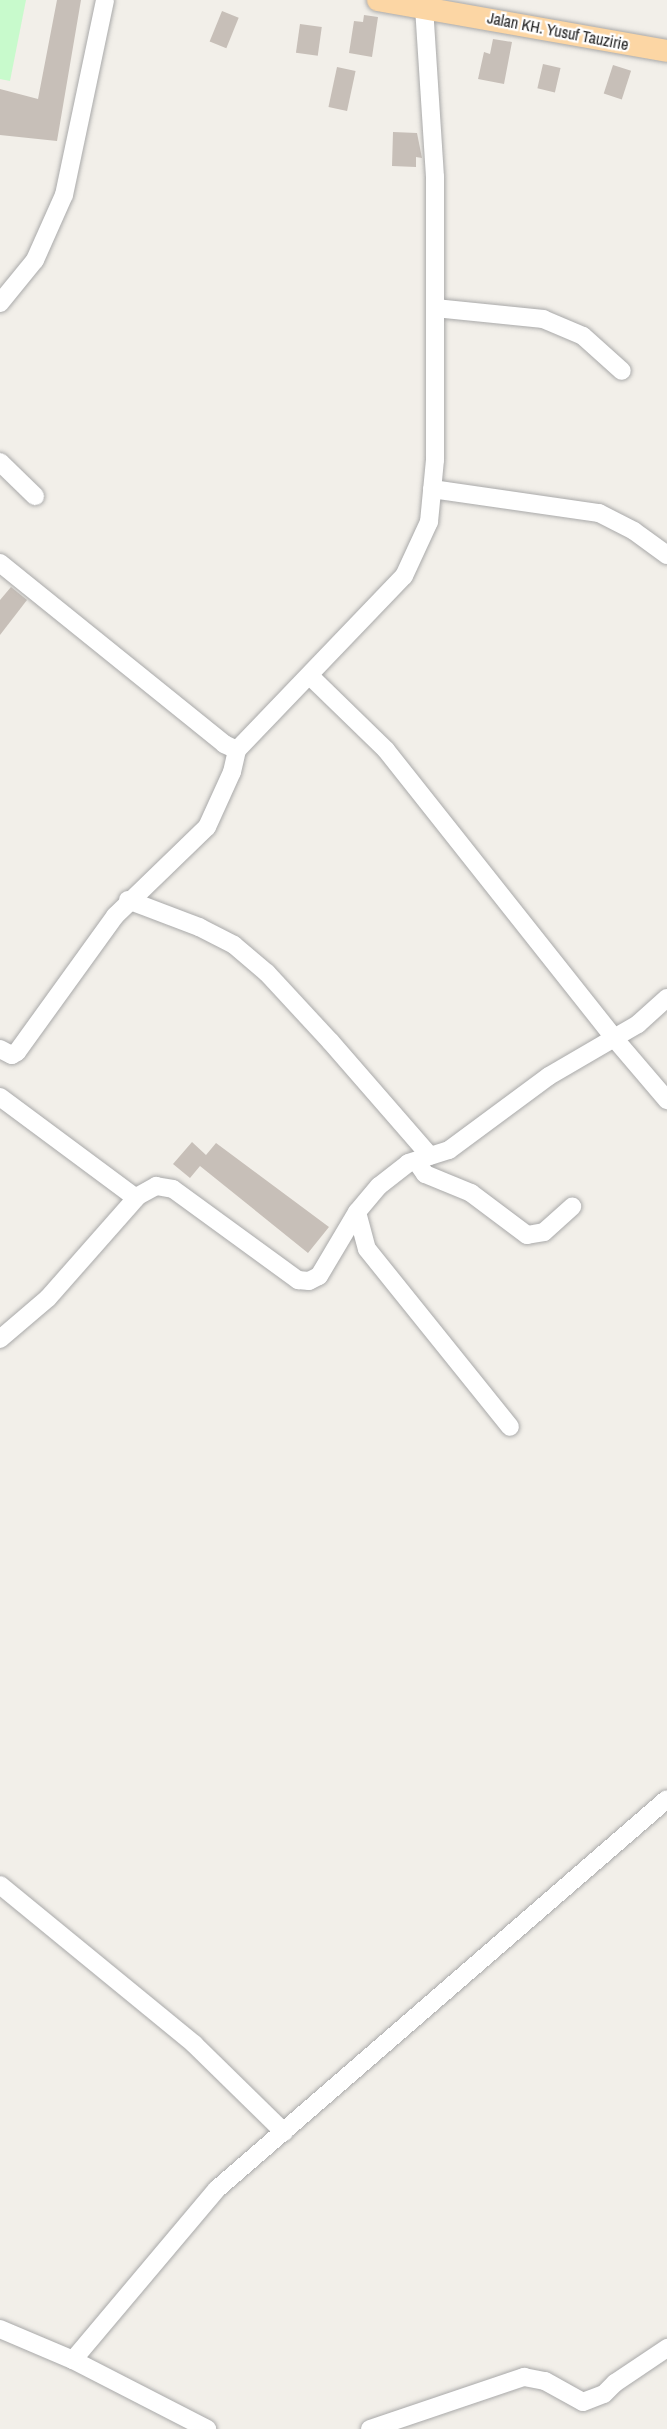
<!DOCTYPE html>
<html>
<head>
<meta charset="utf-8">
<style>
	body { margin:0 }
	#map { position:relative; width:667px; height:2429px; overflow:hidden; background:#f2efe9; font-family:"Archivo Narrow",sans-serif }
	div>[style] { position:absolute }
	.park>* { inset:0; background:#c8facc }
	.building>* { inset:0; background:#c7bfb8; transform-origin:0 0 }
	.roads { filter:drop-shadow(0 0 2px #a9a9a9) drop-shadow(0 0 2px #a9a9a9) }
	.minor>* { height:18px; margin:-9px; padding:0 9px; transform-origin:9px; border-radius:9px; background:#fff }
	.major>* { height:22px; margin:-11px; padding:0 11px; transform-origin:11px; border-radius:11px; background:#fcd6a4 }
	span { translate:-50% -50%; white-space:nowrap; text-align:center; line-height:1.15; -webkit-text-stroke:4.5px #fff; paint-order:stroke }
	.street-label { font-size:16px; color:#222 }
</style>
</head>
<body>
<div id="map">
	<div class="park">
		<i style="clip-path:polygon(0 0,26px 0,10px 81px,0 79px)"></i>
	</div>
	<div class="building">
		<i style="clip-path:polygon(57px 0,81px 0,57px 141px,0 135px,0 89px,38px 99px)"></i>
		<i style="left:222px;top:11px;width:18px;height:33px;rotate:22deg"></i>
		<i style="clip-path:polygon(364px 15px,378px 17px,372px 57px,349px 53px,354px 21px,363px 22px)"></i>
		<i style="left:300px;top:24px;width:22px;height:29px;rotate:8deg"></i>
		<i style="clip-path:polygon(493px 39px,512px 42px,504px 84px,478px 79px,484px 52px,490px 54px)"></i>
		<i style="left:543px;top:64px;width:18px;height:25px;rotate:13deg"></i>
		<i style="left:613px;top:65px;width:19px;height:30px;rotate:18deg"></i>
		<i style="left:337px;top:67px;width:19px;height:41px;rotate:12deg"></i>
		<i style="clip-path:polygon(393px 132px,417px 133px,422px 158px,416px 157px,416px 167px,392px 166px)"></i>
		<i style="clip-path:polygon(11px 587px,27px 600px,0 635px,0 600px)"></i>
		<i style="clip-path:polygon(192px 1142px,206px 1155px,216px 1143px,329px 1227px,308px 1253px,200px 1166px,190px 1178px,173px 1164px)"></i>
	</div>
	<div class="roads">
		<div class="minor">
			<i style="left:0;top:303px;width:55px;rotate:-50.9deg"></i>
			<i style="left:35px;top:260px;width:71px;rotate:-66deg"></i>
			<i style="left:64px;top:195px;width:199px;rotate:-78.1deg"></i>
			<i style="left:435px;top:308px;width:109px;rotate:5.8deg"></i>
			<i style="left:543px;top:319px;width:43px;rotate:23deg"></i>
			<i style="left:583px;top:336px;width:52px;rotate:41.9deg"></i>
			<i style="left:0;top:462px;width:49px;rotate:44.2deg"></i>
			<i style="left:432px;top:489px;width:169px;rotate:8.2deg"></i>
			<i style="left:599px;top:513px;width:39px;rotate:27deg"></i>
			<i style="left:634px;top:531px;width:41px;rotate:36deg"></i>
			<i style="left:0;top:563px;width:288px;rotate:38.9deg"></i>
			<i style="left:224px;top:744px;width:14px;rotate:25deg"></i>
			<i style="left:237px;top:750px;width:241px;rotate:-46.2deg"></i>
			<i style="left:404px;top:576px;width:60px;rotate:-65.2deg"></i>
			<i style="left:429px;top:522px;width:62px;rotate:-84.5deg"></i>
			<i style="left:435px;top:460px;width:283px;rotate:-90deg"></i>
			<i style="left:435px;top:177px;width:171px;rotate:-93.7deg"></i>
			<i style="left:310px;top:676px;width:106px;rotate:44.2deg"></i>
			<i style="left:386px;top:750px;width:367px;rotate:51.6deg"></i>
			<i style="left:614px;top:1038px;width:28px;rotate:-30deg"></i>
			<i style="left:638px;top:1024px;width:39px;rotate:-42deg"></i>
			<i style="left:128px;top:900px;width:76px;rotate:20.8deg"></i>
			<i style="left:199px;top:927px;width:39px;rotate:27deg"></i>
			<i style="left:234px;top:945px;width:43px;rotate:40.3deg"></i>
			<i style="left:267px;top:973px;width:93px;rotate:47.2deg"></i>
			<i style="left:330px;top:1041px;width:152px;rotate:49deg"></i>
			<i style="left:0;top:1049px;width:13px;rotate:27deg"></i>
			<i style="left:12px;top:1055px;width:6px;rotate:-31deg"></i>
			<i style="left:17px;top:1052px;width:168px;rotate:-54.2deg"></i>
			<i style="left:115px;top:916px;width:128px;rotate:-44.1deg"></i>
			<i style="left:207px;top:827px;width:60px;rotate:-65.6deg"></i>
			<i style="left:232px;top:772px;width:23px;rotate:-77deg"></i>
			<i style="left:0;top:1097px;width:169px;rotate:36.6deg"></i>
			<i style="left:416px;top:1161px;width:16px;rotate:55deg"></i>
			<i style="left:425px;top:1174px;width:50px;rotate:22.4deg"></i>
			<i style="left:471px;top:1193px;width:70px;rotate:36.9deg"></i>
			<i style="left:527px;top:1235px;width:17px;rotate:-10deg"></i>
			<i style="left:544px;top:1232px;width:38px;rotate:-42deg"></i>
			<i style="left:357px;top:1212px;width:38px;rotate:75deg"></i>
			<i style="left:367px;top:1249px;width:228px;rotate:51.2deg"></i>
			<i style="left:0;top:1339px;width:63px;rotate:-40.5deg"></i>
			<i style="left:48px;top:1298px;width:136px;rotate:-48.6deg"></i>
			<i style="left:138px;top:1196px;width:21px;rotate:-29deg"></i>
			<i style="left:156px;top:1186px;width:17px;rotate:10deg"></i>
			<i style="left:173px;top:1189px;width:155px;rotate:36.1deg"></i>
			<i style="left:298px;top:1280px;width:11px;rotate:5deg"></i>
			<i style="left:309px;top:1281px;width:11px;rotate:-27deg"></i>
			<i style="left:319px;top:1276px;width:74px;rotate:-59.3deg"></i>
			<i style="left:357px;top:1212px;width:34px;rotate:-50deg"></i>
			<i style="left:379px;top:1186px;width:37px;rotate:-38deg"></i>
			<i style="left:408px;top:1163px;width:43px;rotate:-17.6deg"></i>
			<i style="left:449px;top:1150px;width:124px;rotate:-36.5deg"></i>
			<i style="left:549px;top:1076px;width:75px;rotate:-30.3deg"></i>
			<i style="left:614px;top:1038px;width:82px;rotate:49.5deg"></i>
			<i style="left:0;top:1885px;width:251px;rotate:39.3deg"></i>
			<i style="left:194px;top:2044px;width:126px;rotate:44.4deg"></i>
			<i style="left:0;top:2329px;width:79px;rotate:23deg"></i>
			<i style="left:73px;top:2360px;width:151px;rotate:27.2deg"></i>
			<i style="left:73px;top:2360px;width:224px;rotate:-49.9deg"></i>
			<i style="left:217px;top:2189px;width:595px;rotate:-40.91deg"></i>
			<i style="left:370px;top:2429px;width:163px;rotate:-18.7deg"></i>
			<i style="left:524px;top:2377px;width:21px;rotate:11deg"></i>
			<i style="left:545px;top:2381px;width:43px;rotate:28.9deg"></i>
			<i style="left:583px;top:2402px;width:22px;rotate:-21deg"></i>
			<i style="left:604px;top:2394px;width:16px;rotate:-45deg"></i>
			<i style="left:615px;top:2383px;width:63px;rotate:-33.9deg"></i>
		</div>
		<div class="major">
			<i style="left:378px;top:0;width:293px;rotate:10deg"></i>
		</div>
	</div>
	<div class="street-label">
		<span style="left:558px;top:31px;rotate:11deg">Jalan KH. Yusuf Tauzirie</span>
	</div>
</div>
</body>
</html>
